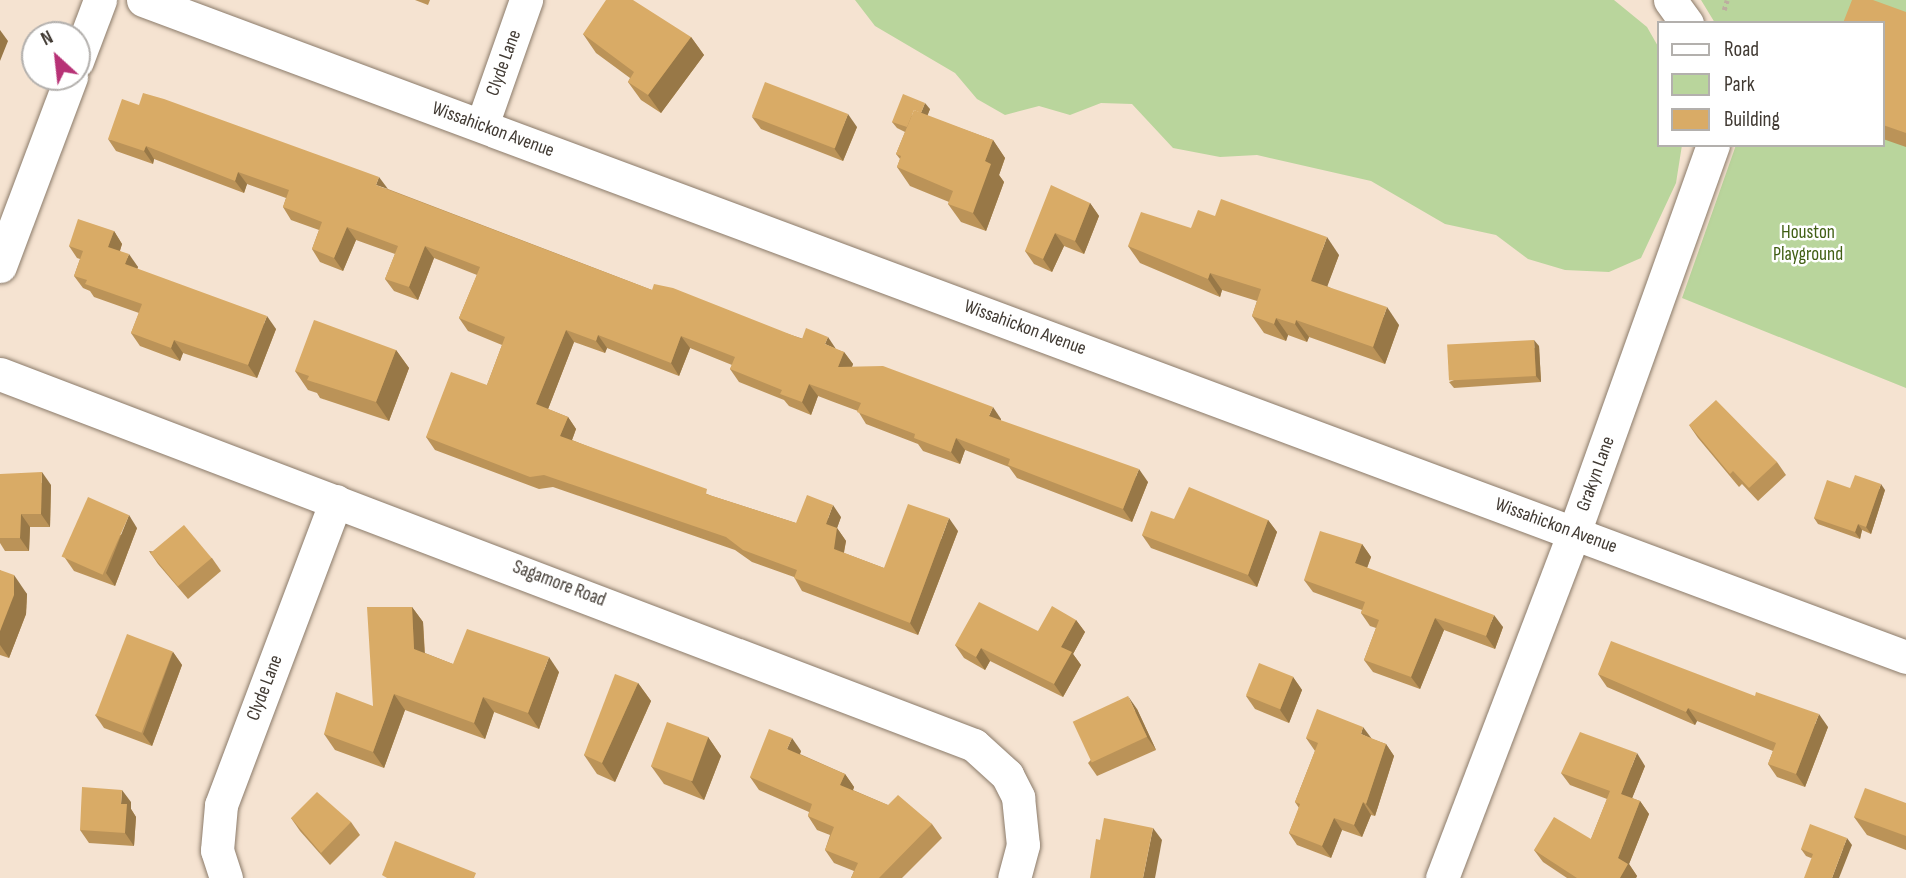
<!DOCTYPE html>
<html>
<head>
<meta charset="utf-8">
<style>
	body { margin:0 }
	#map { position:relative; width:1906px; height:878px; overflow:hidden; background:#f5e3d1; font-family:"Sofia Sans Condensed",sans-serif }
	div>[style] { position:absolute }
	.green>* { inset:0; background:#b9d59c }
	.path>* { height:4.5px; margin-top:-2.25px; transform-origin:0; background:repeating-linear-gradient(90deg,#bcad9f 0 3.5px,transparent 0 7px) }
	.roads { filter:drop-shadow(0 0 2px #8b7b6a) drop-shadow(0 0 2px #8b7b6a) }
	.street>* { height:33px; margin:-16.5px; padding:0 16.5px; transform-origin:16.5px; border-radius:16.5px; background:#fff }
	.wall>* { inset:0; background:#bb9358 }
	.shaded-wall>* { inset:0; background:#987847 }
	.building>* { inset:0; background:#d9ab66; transform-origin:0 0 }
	span { translate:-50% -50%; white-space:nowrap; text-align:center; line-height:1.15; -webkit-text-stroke:5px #fff; paint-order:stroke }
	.street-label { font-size:19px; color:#413a33 }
	.park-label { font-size:19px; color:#415f14 }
	.legend { position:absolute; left:1657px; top:21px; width:228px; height:126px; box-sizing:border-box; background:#fff; border:2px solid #b3b0ad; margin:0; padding:9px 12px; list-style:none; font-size:21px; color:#413a33 }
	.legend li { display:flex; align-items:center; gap:14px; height:35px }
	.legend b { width:35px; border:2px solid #b3b0ad }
	.north { position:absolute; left:21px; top:21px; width:70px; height:70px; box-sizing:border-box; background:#fff; border:2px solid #b3b0ad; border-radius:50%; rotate:333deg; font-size:19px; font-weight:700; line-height:28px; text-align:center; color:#413a33 }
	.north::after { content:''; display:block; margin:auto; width:24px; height:32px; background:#b73276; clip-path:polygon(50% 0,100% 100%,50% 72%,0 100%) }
</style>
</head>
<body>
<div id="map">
	<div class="green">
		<i style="clip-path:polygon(855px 0,1614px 0,1647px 27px,1659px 48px,1659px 145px,1682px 145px,1676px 183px,1641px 258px,1609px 272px,1565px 270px,1528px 259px,1496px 235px,1445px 224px,1371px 181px,1257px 155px,1220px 157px,1173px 148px,1132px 104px,1101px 103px,1070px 115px,1039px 106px,1005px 115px,977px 99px,955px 73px,875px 26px)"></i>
		<i style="clip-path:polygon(1701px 0,1906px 0,1906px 388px,1682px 298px,1736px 145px,1883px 145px,1883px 23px,1715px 23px)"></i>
	</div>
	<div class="path">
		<i style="left:1724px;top:10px;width:10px;rotate:-73deg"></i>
	</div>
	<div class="roads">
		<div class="street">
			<i style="left:143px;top:0;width:1881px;rotate:20.44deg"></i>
			<i style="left:1670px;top:0;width:29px;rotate:54deg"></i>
			<i style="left:77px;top:61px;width:65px;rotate:-69.3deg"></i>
			<i style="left:482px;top:125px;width:133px;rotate:-70.6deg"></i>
			<i style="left:0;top:266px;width:202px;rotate:-69.4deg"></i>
			<i style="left:0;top:374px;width:1042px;rotate:20.85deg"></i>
			<i style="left:974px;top:745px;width:45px;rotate:42.3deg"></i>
			<i style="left:1007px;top:775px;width:25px;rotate:63deg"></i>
			<i style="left:1018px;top:797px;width:48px;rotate:84.1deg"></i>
			<i style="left:1023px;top:845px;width:34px;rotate:105deg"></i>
			<i style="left:226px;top:878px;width:29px;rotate:-108deg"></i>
			<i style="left:217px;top:850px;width:45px;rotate:-84.9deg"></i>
			<i style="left:221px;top:805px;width:325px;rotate:-69.3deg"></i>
			<i style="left:1442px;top:878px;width:369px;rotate:-69.1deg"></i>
			<i style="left:1574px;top:533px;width:412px;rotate:-70.3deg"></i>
		</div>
	</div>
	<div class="wall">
		<i style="clip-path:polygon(415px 0,430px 0,428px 5px)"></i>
		<i style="clip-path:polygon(1906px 12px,1906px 147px,1883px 139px,1883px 23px)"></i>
		<i style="clip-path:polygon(583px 34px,691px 37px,704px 55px,661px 113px,641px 100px,628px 82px,630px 78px,596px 53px)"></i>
		<i style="clip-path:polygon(930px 109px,927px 116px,993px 140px,1005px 158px,999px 175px,1004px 182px,986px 231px,961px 222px,948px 204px,949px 202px,910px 186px,897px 167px,900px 159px,896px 154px,905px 132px,897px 128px,892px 122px)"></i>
		<i style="clip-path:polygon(752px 117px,857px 127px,843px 161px,761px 129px)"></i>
		<i style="clip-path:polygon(108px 139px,388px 189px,652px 290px,844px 352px,853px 364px,852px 367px,1001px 419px,1001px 421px,1148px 482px,1132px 522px,1017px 478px,1009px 467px,965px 450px,960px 464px,923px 451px,918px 444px,866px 424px,858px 411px,818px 396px,811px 415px,789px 406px,784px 400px,739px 382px,730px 369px,732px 365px,690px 348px,679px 376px,607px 348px,605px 353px,574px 342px,548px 409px,568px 417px,576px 429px,572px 440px,712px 496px,796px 523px,841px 517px,837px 528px,846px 541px,844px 553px,884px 568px,958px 531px,918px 635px,802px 591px,794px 577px,752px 562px,735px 550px,553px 487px,539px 489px,435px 450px,426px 437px,487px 385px,502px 345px,468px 331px,459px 318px,477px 275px,434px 258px,418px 300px,394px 291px,385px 279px,395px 254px,356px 240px,343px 271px,320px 262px,312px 249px,319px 230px,291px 220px,283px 207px,286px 198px,247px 184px,244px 193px,154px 159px,153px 164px,116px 151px)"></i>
		<i style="clip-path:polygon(1090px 203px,1099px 216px,1084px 254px,1064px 246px,1052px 272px,1034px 264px,1025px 251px)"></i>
		<i style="clip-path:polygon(1215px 216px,1339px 255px,1327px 286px,1399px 325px,1385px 364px,1309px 337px,1307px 342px,1288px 335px,1286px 341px,1264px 333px,1252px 316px,1257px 301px,1222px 290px,1220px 297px,1140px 263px,1128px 246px,1191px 228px)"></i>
		<i style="clip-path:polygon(114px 231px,122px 244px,120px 251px,138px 267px,137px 269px,276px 329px,257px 378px,183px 353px,180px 361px,140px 346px,131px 333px,139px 313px,94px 297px,90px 291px,83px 288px,74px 276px,80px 259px,77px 258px,69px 246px)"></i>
		<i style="clip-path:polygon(1539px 346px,1541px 382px,1454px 388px,1449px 382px)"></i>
		<i style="clip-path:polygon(396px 350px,409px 368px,389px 421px,320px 398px,317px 393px,308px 390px,295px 371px)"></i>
		<i style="clip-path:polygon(1689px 425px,1777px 462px,1786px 475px,1758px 501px,1742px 484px,1739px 487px,1698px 438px)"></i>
		<i style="clip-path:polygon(0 474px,51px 485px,50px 527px,30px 527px,29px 551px,5px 551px,0 543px)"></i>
		<i style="clip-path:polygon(1850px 488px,1885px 490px,1871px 534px,1862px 530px,1860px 539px,1818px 524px,1814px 518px)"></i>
		<i style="clip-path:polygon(1174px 519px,1268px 520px,1277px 532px,1257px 587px,1151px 548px,1142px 535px)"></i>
		<i style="clip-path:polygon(137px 528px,115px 586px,74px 571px,65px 558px)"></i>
		<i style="clip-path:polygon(1362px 544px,1371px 557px,1367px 568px,1503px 627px,1495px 649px,1444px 630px,1420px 689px,1373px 672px,1364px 660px,1376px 628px,1370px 626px,1361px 613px,1362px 610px,1313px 592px,1304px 580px)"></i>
		<i style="clip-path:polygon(149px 551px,212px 558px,221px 571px,188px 599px,158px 564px)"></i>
		<i style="clip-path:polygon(0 570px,27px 594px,26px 614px,9px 658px,0 655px)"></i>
		<i style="clip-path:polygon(412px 607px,423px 622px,425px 653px,453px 664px,559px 672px,539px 729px,494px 712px,485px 739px,405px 710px,384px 768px,335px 750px,324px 734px,373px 706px)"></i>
		<i style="clip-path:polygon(1076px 620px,1085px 632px,1073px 654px,1081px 665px,1063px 697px,990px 661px,985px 670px,964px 658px,955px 645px,1038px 631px)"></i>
		<i style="clip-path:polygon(173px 652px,182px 665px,152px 746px,104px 728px,95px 715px)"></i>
		<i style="clip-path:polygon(1598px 674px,1828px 727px,1805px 787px,1777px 777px,1768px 764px,1773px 751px,1697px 721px,1695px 725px,1607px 687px)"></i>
		<i style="clip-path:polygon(1293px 677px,1302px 690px,1289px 723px,1255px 709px,1246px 696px)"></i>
		<i style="clip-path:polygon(638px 683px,651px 701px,615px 782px,597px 774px,584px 755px)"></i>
		<i style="clip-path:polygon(1137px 709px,1156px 750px,1097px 776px,1088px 763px)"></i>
		<i style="clip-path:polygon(708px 737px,721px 756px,704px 800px,664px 784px,651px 766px)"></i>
		<i style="clip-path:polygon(1306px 738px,1372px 739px,1386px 744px,1394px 756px,1375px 816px,1371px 815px,1362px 837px,1342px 830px,1331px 858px,1297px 845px,1289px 833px,1299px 808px,1295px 802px,1315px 751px)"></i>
		<i style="clip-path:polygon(801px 751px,800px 754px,845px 774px,854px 787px,853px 790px,932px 824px,942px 838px,902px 878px,851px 878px,854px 871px,834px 863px,825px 850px,830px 835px,817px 830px,808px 816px,809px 812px,759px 790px,750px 777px)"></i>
		<i style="clip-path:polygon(1645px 766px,1632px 798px,1640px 801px,1649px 814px,1629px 864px,1637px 876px,1636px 878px,1567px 878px,1543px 862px,1534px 850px,1591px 839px,1607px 799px,1570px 785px,1561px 773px)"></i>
		<i style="clip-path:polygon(131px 802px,131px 809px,136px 817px,134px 846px,89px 843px,80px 830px)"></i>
		<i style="clip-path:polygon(1906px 803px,1906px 850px,1867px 835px,1854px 817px)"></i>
		<i style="clip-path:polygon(291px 818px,351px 822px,360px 835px,330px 865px,300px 831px)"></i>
		<i style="clip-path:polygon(1852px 845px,1811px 858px,1806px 856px,1801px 849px)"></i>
	</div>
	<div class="shaded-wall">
		<i style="clip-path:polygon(0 30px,8px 41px,0 61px)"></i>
		<i style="clip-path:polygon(691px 37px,704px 55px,661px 113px,648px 95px)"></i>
		<i style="clip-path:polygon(925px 103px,930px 109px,919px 137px,914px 130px)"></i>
		<i style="clip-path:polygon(848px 114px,857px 127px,843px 161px,834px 148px)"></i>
		<i style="clip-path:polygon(993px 140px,1005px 158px,999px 175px,1004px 182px,986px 231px,973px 213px,985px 161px)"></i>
		<i style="clip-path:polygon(146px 146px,154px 159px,153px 164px,144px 151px)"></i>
		<i style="clip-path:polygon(238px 172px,247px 184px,244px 193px,235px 181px)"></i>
		<i style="clip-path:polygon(379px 177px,388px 189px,376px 185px)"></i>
		<i style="clip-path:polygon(1090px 203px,1099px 216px,1084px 254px,1075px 241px)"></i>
		<i style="clip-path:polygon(347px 227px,356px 240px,343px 271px,334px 258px)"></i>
		<i style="clip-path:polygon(114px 231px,122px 244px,117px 259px,108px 247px)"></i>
		<i style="clip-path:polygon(1055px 233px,1064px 246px,1052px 272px,1043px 259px)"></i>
		<i style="clip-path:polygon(1327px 237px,1339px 255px,1323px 298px,1311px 281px)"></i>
		<i style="clip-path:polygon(425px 246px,434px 258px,418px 300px,409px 287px)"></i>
		<i style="clip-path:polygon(129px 254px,138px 267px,134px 277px,125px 264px)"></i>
		<i style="clip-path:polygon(1210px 273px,1222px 290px,1220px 297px,1208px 279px)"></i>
		<i style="clip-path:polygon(1387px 307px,1399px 325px,1385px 364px,1373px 347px)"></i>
		<i style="clip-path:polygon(267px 316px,276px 329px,257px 378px,248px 365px)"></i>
		<i style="clip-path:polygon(1276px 318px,1288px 335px,1286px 341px,1274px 324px)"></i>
		<i style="clip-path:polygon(1296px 320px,1309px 337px,1307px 342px,1295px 324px)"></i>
		<i style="clip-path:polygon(566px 330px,574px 342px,545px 417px,536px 404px)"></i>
		<i style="clip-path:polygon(598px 335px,607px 348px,605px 353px,596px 341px)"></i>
		<i style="clip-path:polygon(681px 336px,690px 348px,679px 376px,671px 363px)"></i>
		<i style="clip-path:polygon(828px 337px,836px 349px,825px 344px)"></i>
		<i style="clip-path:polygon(174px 340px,183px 353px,180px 361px,171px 348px)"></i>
		<i style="clip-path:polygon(1534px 340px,1539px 346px,1541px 382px,1536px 376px)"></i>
		<i style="clip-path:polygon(396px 350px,409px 368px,389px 421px,376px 402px)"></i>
		<i style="clip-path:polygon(844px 352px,853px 364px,847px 379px,838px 367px)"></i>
		<i style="clip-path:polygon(809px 384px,818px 396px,811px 415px,802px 402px)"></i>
		<i style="clip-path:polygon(993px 407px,1001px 419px,998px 429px,989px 416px)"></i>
		<i style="clip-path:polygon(568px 417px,576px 429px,569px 448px,560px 436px)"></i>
		<i style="clip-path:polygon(956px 438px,965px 450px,960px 464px,951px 452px)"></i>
		<i style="clip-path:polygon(1139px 469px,1148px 482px,1132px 522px,1123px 509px)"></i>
		<i style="clip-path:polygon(42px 472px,51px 485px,50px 527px,41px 514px)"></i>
		<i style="clip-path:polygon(1881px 484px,1885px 490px,1871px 534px,1866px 527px)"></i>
		<i style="clip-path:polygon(833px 505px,841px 517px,837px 528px,846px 541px,842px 561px,834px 549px,826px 524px)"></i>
		<i style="clip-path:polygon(21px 514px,30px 527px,29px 551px,20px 538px)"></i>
		<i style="clip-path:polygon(129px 515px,137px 528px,115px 586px,106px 573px)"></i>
		<i style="clip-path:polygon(949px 518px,958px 531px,918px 635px,910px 623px)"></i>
		<i style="clip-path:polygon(1268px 520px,1277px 532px,1257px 587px,1248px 575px)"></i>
		<i style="clip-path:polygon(1858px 524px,1862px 530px,1860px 539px,1855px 532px)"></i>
		<i style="clip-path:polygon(1362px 544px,1371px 557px,1364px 576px,1355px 563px)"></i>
		<i style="clip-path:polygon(14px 575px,27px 594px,26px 614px,9px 658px,0 645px,0 631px)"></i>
		<i style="clip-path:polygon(412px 607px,423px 622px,425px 664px,414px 649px)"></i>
		<i style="clip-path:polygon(1494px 615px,1503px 627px,1495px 649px,1486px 636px)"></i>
		<i style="clip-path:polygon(1435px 618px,1444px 630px,1420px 689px,1411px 677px)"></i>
		<i style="clip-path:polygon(1076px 620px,1085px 632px,1073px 654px,1081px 665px,1063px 697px,1054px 684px,1061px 647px)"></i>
		<i style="clip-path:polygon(981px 648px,990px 661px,985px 670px,976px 657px)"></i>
		<i style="clip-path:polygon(173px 652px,182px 665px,152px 746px,143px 734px)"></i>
		<i style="clip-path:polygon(549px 657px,559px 672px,539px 729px,528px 713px)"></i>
		<i style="clip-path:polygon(1293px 677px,1302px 690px,1289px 723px,1280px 710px)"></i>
		<i style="clip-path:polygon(638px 683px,651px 701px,615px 782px,602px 763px)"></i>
		<i style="clip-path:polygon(394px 694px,405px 710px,384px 768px,373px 752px)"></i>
		<i style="clip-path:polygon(1128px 696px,1137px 709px,1156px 750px,1147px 737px)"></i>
		<i style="clip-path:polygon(483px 697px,494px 712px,485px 739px,474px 723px)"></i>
		<i style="clip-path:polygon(1688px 708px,1697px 721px,1695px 725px,1686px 712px)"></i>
		<i style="clip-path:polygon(1819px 714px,1828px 727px,1805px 787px,1796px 774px)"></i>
		<i style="clip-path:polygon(1363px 727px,1372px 739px,1361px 734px)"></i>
		<i style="clip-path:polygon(708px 737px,721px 756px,704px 800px,691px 781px)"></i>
		<i style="clip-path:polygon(792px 738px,801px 751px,797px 762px,787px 749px)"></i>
		<i style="clip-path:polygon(1386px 744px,1394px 756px,1375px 816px,1366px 804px)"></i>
		<i style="clip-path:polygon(1637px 753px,1645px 766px,1629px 806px,1621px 794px)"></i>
		<i style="clip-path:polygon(845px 774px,854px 787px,850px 799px,840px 785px)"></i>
		<i style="clip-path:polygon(122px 790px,131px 802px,131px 809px,136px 817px,134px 846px,125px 833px,121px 804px)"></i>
		<i style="clip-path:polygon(1640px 801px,1649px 814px,1629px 864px,1637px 876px,1636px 878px,1620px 878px,1618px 858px)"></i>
		<i style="clip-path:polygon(1363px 802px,1371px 815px,1362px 837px,1354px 825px)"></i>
		<i style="clip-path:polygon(1334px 818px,1342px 830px,1331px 858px,1322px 846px)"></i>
		<i style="clip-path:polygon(1153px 828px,1162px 840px,1155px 878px,1143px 878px)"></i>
		<i style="clip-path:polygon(1847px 838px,1852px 845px,1839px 878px,1832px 878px)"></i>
	</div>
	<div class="building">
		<i style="clip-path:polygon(606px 0,633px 0,691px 37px,648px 95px,628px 82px,634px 72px,583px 34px)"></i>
		<i style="clip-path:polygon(1852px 0,1873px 0,1906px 12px,1906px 133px,1883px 125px,1883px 23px,1843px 23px)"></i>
		<i style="left:765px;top:82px;width:89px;height:37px;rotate:21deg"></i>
		<i style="clip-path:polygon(143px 93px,164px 99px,379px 177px,376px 185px,652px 290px,654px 284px,673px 288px,802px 339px,806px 328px,828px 337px,825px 344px,844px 352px,838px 367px,883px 366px,993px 407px,989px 416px,1139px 469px,1123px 509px,1008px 465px,1010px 459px,956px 438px,951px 452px,914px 438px,915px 434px,857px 412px,861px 403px,809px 384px,802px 402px,780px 394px,782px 390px,730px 369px,735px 357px,681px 336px,671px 363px,598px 335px,596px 341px,566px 330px,536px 404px,568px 417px,560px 436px,707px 489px,706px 494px,796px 523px,807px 495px,833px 505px,826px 524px,837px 528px,834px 549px,884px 568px,908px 504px,949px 518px,910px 623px,794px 578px,797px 570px,743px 550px,726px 537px,544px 475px,530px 477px,426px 437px,451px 372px,487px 385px,505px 337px,459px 318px,480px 267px,425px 246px,409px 287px,385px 279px,398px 246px,347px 227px,334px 258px,312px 249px,322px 222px,283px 207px,289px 190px,238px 172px,235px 181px,146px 146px,144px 151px,108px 139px,122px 99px,139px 105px)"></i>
		<i style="clip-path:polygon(903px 94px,925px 103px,921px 113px,914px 110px,907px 127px,892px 122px)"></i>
		<i style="clip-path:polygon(914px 110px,993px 140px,985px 161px,991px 164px,973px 213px,948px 204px,953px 191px,897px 167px,901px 156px,896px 154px)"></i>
		<i style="clip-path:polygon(1051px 185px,1090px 203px,1075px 241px,1055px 233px,1043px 259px,1025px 251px)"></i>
		<i style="clip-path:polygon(1221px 199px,1327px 237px,1311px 281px,1387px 307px,1373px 347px,1296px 320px,1295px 324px,1276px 318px,1274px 324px,1252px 316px,1261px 289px,1210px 273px,1208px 279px,1128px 246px,1141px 212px,1191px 228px,1198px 210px,1215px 216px)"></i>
		<i style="clip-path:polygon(78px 219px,114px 231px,108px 247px,129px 254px,125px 264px,267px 316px,248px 365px,174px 340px,171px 348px,131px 333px,142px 304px,85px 284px,87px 280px,74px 276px,83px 251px,69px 246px)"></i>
		<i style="clip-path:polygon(314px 320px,396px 350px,376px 402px,307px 380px,309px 376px,295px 371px)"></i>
		<i style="left:1534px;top:340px;width:36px;height:87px;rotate:87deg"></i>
		<i style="clip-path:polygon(1716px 400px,1777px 462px,1749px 488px,1733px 471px,1730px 474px,1689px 425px)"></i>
		<i style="clip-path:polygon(42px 472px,41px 514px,21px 514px,20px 538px,0 538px,0 474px)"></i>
		<i style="clip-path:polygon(1855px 475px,1881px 484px,1866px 527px,1858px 524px,1855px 532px,1814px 518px,1827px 480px,1850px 488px)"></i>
		<i style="clip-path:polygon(1189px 487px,1268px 520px,1248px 575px,1142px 535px,1151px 511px,1174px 519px)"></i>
		<i style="left:88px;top:497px;width:45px;height:65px;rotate:24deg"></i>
		<i style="left:184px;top:525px;width:43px;height:44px;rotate:50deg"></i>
		<i style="clip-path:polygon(1320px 531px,1362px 544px,1355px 563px,1494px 615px,1486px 636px,1435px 618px,1411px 677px,1364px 660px,1379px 620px,1361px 613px,1365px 602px,1304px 580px)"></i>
		<i style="clip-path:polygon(0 570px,14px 575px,14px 595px,0 631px)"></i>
		<i style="clip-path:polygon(979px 602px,1038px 631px,1052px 606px,1076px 620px,1061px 647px,1072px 652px,1054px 684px,981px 648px,976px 657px,955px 645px)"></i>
		<i style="clip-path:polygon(367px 607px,412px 607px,414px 649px,453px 664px,467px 629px,549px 657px,528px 713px,483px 697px,474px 723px,394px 694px,373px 752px,324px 734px,336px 692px,373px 706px)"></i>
		<i style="left:127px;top:634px;width:49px;height:87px;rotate:21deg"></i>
		<i style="clip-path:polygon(1611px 641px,1755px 696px,1756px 692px,1819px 714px,1796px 774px,1768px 764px,1776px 743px,1688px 708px,1686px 712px,1598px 674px)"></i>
		<i style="left:1259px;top:663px;width:37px;height:35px;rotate:22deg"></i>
		<i style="clip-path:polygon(615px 674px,638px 683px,602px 763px,584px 755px)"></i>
		<i style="left:1128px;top:696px;width:45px;height:61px;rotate:65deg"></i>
		<i style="clip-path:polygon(1317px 709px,1363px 727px,1361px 734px,1386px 744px,1366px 804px,1363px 802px,1354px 825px,1334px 818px,1322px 846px,1289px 833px,1300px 804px,1295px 802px,1318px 743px,1306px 738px)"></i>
		<i style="left:667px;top:722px;width:44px;height:47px;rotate:20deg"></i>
		<i style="clip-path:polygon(769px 729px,792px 738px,787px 749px,845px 774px,840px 785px,888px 805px,898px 795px,932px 824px,879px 878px,851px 878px,858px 863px,825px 850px,834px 827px,808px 816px,812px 804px,750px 777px)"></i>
		<i style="clip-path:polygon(1580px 732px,1637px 753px,1621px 794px,1640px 801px,1618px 858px,1628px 864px,1620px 878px,1577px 878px,1534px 850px,1554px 817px,1591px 839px,1610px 791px,1561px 773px)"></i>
		<i style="clip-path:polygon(82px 787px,122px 790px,121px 804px,127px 804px,125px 833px,80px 830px)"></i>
		<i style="clip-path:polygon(1865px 788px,1906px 803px,1906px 836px,1854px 817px)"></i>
		<i style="clip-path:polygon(317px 792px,351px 822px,321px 853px,291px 818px)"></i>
		<i style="clip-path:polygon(1104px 818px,1153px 828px,1143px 878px,1090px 878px,1096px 839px,1100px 840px)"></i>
		<i style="clip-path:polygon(1810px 824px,1847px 838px,1832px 878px,1804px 878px,1813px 854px,1801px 849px)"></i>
		<i style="clip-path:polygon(395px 841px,476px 873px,474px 878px,387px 878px,382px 875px)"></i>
	</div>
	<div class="street-label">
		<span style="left:504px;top:63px;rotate:-70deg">Clyde Lane</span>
		<span style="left:493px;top:130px;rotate:20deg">Wissahickon Avenue</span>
		<span style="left:1025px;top:328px;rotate:20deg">Wissahickon Avenue</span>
		<span style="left:1596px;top:474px;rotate:-70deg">Grakyn Lane</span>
		<span style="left:1556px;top:526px;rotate:20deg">Wissahickon Avenue</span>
		<span style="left:559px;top:584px;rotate:21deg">Sagamore Road</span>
		<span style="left:265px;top:688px;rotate:-69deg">Clyde Lane</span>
	</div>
	<div class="park-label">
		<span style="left:1808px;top:244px">Houston<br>Playground</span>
	</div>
	<ul class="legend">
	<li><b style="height:9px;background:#fff"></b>Road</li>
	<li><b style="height:19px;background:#b9d59c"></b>Park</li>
	<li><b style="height:19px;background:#d9ab66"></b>Building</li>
	</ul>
	<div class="north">N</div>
</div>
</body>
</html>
